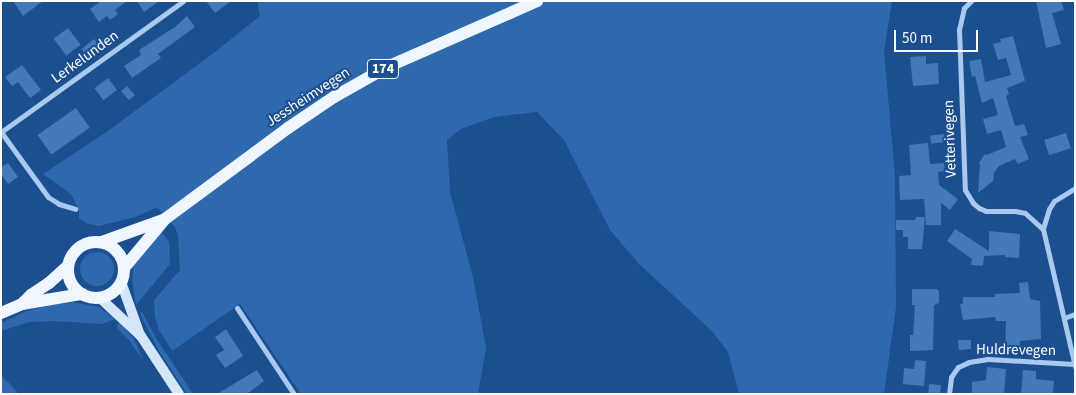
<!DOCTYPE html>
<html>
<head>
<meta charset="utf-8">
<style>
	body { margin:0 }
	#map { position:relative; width:1076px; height:395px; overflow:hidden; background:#1b4f8f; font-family:"Source Sans 3",sans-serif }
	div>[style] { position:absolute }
	.green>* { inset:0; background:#2e69ad }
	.round { border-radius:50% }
	.building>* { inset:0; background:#4478b7; transform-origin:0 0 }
	.street>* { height:5px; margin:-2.5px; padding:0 2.5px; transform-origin:2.5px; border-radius:2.5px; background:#a9c9ee }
	.secondary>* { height:10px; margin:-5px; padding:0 5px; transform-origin:5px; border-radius:5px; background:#d6e6fa }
	.primary>* { height:12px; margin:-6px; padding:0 6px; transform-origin:6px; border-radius:6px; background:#f0f6ff }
	.primary>.ring { margin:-6px; padding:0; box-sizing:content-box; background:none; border:12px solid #f0f6ff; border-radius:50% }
	span { translate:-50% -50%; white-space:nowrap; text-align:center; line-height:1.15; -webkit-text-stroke:4px #1b4f8f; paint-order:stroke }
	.shield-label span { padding:1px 4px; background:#1b4f8f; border:1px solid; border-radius:4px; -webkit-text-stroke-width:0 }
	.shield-label { font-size:14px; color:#fff; font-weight:700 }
	.street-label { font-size:15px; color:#fff }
	.frame { position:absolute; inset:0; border:2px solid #fff; pointer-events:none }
	.scale { position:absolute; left:894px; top:30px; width:84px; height:22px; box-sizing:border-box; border:2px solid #fff; border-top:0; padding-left:6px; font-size:15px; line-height:18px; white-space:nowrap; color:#fff; -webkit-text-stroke:4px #1b4f8f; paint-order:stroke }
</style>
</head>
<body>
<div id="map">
	<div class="green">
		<i style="clip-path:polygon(257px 1px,892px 1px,884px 52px,895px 175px,896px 307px,884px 394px,739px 394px,728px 352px,712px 331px,639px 264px,610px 230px,564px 140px,537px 112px,494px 117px,461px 129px,447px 140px,450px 192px,473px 277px,486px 348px,478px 394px,301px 394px,240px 304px,172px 351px,159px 330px,155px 317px,154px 300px,180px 270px,178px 236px,175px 227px,159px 209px,156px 208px,135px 217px,99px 226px,86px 223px,79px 218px,79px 210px,71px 194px,43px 174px,105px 133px,211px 55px,260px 16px)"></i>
		<i style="clip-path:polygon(161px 231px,169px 242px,170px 264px,136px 305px,132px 279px,134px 265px)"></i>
		<i class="round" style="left:80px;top:252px;width:34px;height:34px"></i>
		<i style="clip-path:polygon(72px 302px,99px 307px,115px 319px,102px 324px,53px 321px,29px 322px,1px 331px,1px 323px,24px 312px,49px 305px)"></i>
		<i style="clip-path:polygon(142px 312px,156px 338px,193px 394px,187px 394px,159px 351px,144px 322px,140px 313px)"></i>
		<i style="clip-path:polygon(118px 323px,121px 324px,134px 339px,143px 360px,128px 339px,117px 328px)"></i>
		<i style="clip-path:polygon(1px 375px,13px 387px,19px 394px,1px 394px)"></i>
	</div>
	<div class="building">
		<i style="clip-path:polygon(13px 1px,43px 1px,23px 16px)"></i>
		<i style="clip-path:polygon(101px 1px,127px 1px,115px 10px,118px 14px,110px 20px,107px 16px,99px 22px,90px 9px)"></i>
		<i style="clip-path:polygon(137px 1px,159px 1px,144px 12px)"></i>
		<i style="clip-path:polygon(206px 1px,231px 1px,215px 13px)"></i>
		<i style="clip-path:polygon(1036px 1px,1061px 1px,1064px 10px,1052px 13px,1061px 44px,1046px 48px)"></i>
		<i style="clip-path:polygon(187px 16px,195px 27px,158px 54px,161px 58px,132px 78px,124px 66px,141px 55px,139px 50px,175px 27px)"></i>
		<i style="left:68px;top:28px;width:21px;height:18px;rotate:53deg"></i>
		<i style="clip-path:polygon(1013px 36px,1025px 81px,1007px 88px,1009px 94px,1006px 96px,1015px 126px,1024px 124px,1028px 135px,1020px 137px,1029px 159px,1018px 164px,1015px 159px,999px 166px,994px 173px,993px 181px,978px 193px,980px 164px,979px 163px,985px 154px,987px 155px,1006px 147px,1001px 130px,987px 134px,983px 119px,998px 115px,993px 98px,982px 103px,975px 76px,972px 77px,969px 61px,981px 59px,985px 82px,1011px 75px,1006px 58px,998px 60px,993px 44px,1001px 42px,1000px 39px)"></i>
		<i style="left:94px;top:39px;width:13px;height:16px;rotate:51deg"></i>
		<i style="clip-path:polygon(926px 56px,926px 64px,938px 63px,939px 84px,913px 86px,910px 57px)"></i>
		<i style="clip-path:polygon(22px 65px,41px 90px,30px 98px,18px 82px,12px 86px,5px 77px)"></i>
		<i style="left:108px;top:78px;width:15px;height:17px;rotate:53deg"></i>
		<i style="left:127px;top:86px;width:12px;height:8px;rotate:48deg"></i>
		<i style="left:76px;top:108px;width:24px;height:47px;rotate:55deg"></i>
		<i style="left:1066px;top:133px;width:16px;height:23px;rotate:72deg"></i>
		<i style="left:944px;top:134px;width:8px;height:14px;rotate:83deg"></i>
		<i style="clip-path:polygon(928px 143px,930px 164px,944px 163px,945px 171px,938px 172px,939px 185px,958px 199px,950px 210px,941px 203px,941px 225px,926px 225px,924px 199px,900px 200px,899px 176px,911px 175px,909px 145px)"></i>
		<i style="clip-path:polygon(8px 163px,18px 177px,8px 184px,1px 174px,1px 167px)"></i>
		<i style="clip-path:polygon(916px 217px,925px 217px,922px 249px,908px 249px,908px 237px,903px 237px,903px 230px,896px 230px,896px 220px,915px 220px)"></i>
		<i style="clip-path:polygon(955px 229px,989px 251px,989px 231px,1020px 234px,1019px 258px,1005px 257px,1005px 255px,984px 256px,983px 266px,971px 265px,972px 259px,947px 241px)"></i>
		<i style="clip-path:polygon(1028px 282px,1030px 299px,1040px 301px,1041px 339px,1020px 341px,1020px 352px,1005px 352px,1006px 321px,996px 321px,995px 317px,963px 320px,960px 304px,963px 304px,963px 297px,995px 297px,995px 294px,1020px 293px,1019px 283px)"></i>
		<i style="clip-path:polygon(912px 289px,937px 289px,939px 291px,939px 303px,934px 305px,933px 350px,910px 351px,910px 335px,913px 335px,915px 305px,912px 305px)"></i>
		<i style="clip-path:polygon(226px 329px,243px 356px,225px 368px,216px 355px,224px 350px,215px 337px)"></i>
		<i style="clip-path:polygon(958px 340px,971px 340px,971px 349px,959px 350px)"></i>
		<i style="clip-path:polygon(915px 360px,926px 361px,924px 386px,903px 384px,904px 368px,914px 369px)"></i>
		<i style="clip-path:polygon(987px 367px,1006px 369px,1004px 394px,972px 394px,972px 382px,986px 380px)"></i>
		<i style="clip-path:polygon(257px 370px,264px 381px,247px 394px,217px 394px)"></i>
		<i style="clip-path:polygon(1023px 370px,1036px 371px,1036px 379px,1054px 381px,1053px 394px,1021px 394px)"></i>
		<i style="left:929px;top:384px;width:12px;height:10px;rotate:5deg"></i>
	</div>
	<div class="street">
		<i style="left:971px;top:1px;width:10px;rotate:135deg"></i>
		<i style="left:964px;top:8px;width:22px;rotate:103deg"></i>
		<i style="left:959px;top:29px;width:161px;rotate:87.9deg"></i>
		<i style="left:965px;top:190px;width:15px;rotate:58deg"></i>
		<i style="left:973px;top:203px;width:8px;rotate:40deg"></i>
		<i style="left:979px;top:208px;width:8px;rotate:23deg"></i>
		<i style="left:986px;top:211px;width:29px"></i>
		<i style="left:1015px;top:211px;width:10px;rotate:11deg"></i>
		<i style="left:1025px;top:213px;width:24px;rotate:42deg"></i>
		<i style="left:1px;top:132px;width:224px;rotate:-35.7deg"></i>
		<i style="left:1px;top:132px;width:80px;rotate:54.1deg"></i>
		<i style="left:48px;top:197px;width:13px;rotate:32deg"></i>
		<i style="left:59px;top:204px;width:17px;rotate:17deg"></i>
		<i style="left:1075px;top:188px;width:25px;rotate:148deg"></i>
		<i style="left:1054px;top:201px;width:9px;rotate:122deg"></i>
		<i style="left:1049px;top:209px;width:21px;rotate:107deg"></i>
		<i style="left:1043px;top:229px;width:141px;rotate:76.9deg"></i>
		<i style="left:237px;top:308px;width:103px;rotate:56.5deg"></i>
		<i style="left:1064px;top:318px;width:12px;rotate:-20deg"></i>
		<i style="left:949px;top:394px;width:17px;rotate:-83deg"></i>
		<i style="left:951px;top:377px;width:12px;rotate:-55deg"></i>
		<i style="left:958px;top:367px;width:12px;rotate:-24deg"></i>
		<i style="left:969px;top:362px;width:19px;rotate:-9deg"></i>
		<i style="left:988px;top:359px;width:86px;rotate:3.3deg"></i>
	</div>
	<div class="secondary">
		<i style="left:121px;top:282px;width:56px;rotate:70.3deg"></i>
		<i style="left:99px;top:297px;width:57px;rotate:42.9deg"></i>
		<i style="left:141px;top:336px;width:69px;rotate:56.8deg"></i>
	</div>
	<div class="primary">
		<i style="left:102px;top:242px;width:65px;rotate:-19.8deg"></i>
		<i class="ring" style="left:68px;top:242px;width:44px;height:44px"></i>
		<i style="left:124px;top:268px;width:64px;rotate:-50.1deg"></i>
		<i style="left:165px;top:219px;width:153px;rotate:-36.5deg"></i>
		<i style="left:288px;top:128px;width:55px;rotate:-34deg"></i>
		<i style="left:334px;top:97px;width:61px;rotate:-29.5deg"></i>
		<i style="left:387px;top:67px;width:164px;rotate:-23.7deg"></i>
		<i style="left:22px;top:304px;width:13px;rotate:-45deg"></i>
		<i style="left:31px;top:295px;width:22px;rotate:-34deg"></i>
		<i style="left:49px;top:283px;width:25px;rotate:-42deg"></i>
		<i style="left:1px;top:313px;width:23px;rotate:-23deg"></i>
		<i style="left:22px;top:304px;width:61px;rotate:-9.5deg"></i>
	</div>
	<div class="shield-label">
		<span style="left:383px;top:69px">174</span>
	</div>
	<div class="street-label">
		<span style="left:85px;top:57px;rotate:-36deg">Lerkelunden</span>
		<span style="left:308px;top:97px;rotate:-33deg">Jessheimvegen</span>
		<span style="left:950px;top:139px;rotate:-92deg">Vetterivegen</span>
		<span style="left:1016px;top:350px;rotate:1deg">Huldrevegen</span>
	</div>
	<div class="frame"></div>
	<div class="scale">50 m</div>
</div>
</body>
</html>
